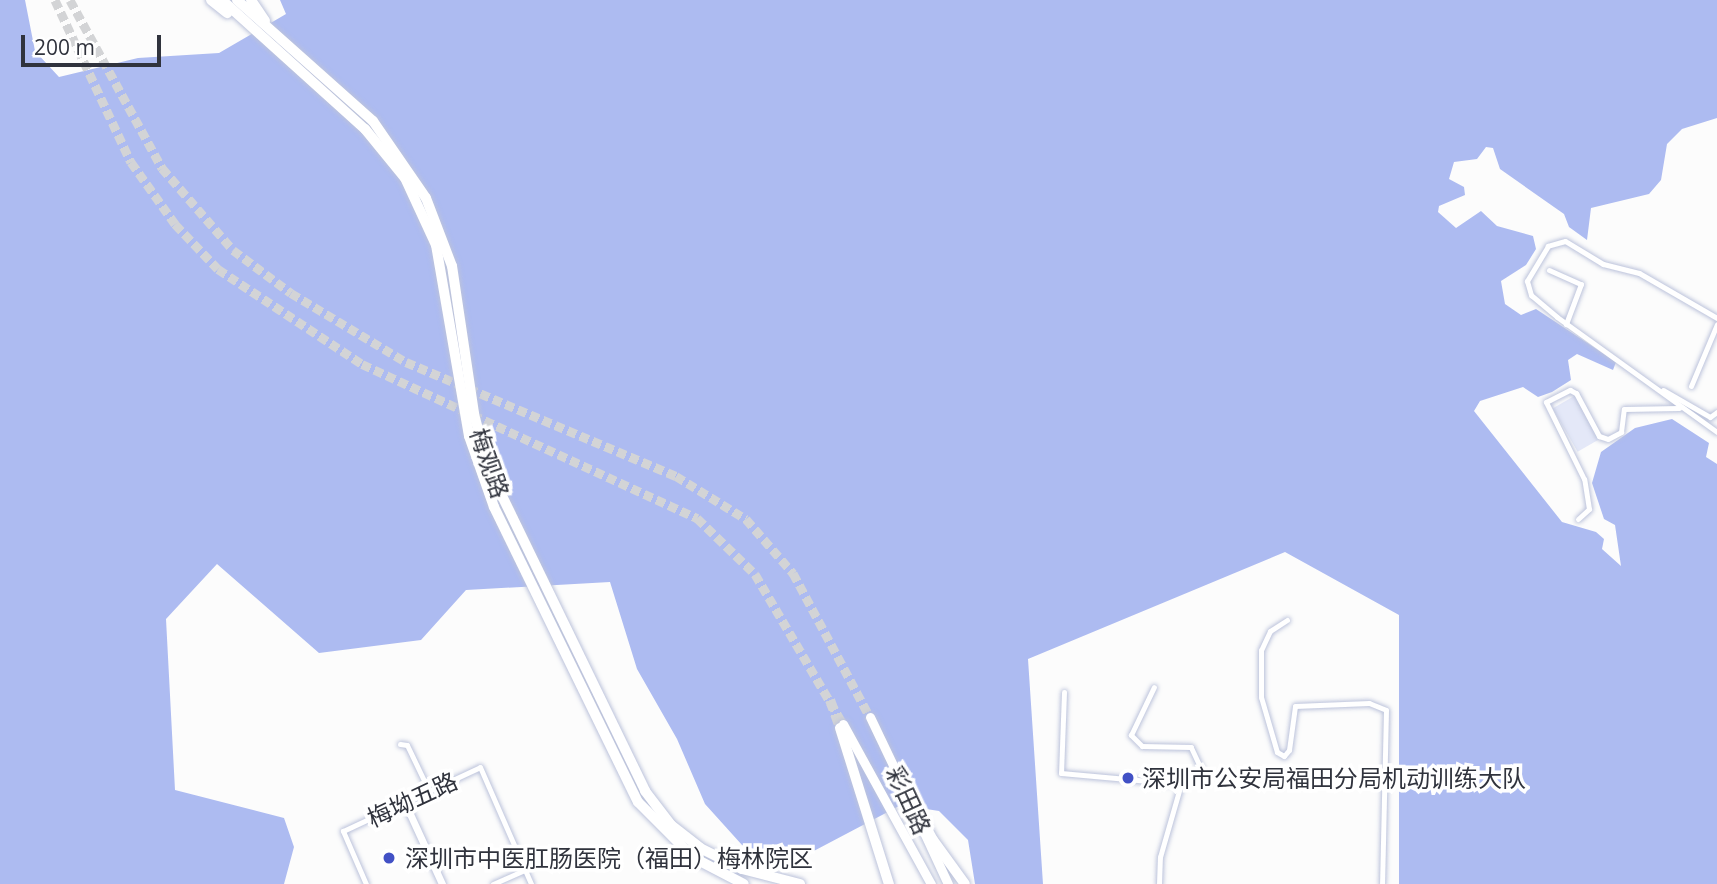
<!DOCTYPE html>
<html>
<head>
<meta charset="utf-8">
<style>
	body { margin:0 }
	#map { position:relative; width:1717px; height:884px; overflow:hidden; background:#fcfcfc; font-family:"Open Sans","Noto Sans SC",sans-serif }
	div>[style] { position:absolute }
	.green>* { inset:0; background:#e4e8f8; transform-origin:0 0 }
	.forest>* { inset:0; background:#adbbf1 }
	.primary-tunnel>* { height:9px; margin-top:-4.5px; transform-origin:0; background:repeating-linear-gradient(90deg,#d3d4d6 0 9px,transparent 0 13.5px) }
	.trunk-tunnel>* { height:10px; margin-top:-5px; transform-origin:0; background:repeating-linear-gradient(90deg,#d3d4d6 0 10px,transparent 0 15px) }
	.roads { filter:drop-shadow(0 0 2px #bcc3db) drop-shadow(0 0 2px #bcc3db) }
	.minor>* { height:5px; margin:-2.5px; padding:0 2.5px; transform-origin:2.5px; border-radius:2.5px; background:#fff }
	.tertiary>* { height:7px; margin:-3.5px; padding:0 3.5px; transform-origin:3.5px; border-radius:3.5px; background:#fff }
	.primary>* { height:9px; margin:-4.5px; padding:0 4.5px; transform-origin:4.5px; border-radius:4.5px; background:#fff }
	.trunk>* { height:10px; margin:-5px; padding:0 5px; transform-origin:5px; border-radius:5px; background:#fff }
	.dots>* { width:19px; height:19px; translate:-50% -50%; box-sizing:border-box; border:4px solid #fff; border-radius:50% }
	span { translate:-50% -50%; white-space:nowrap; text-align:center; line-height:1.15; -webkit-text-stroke:7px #fff; paint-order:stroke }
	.street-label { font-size:24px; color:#30333d }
	.poi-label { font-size:24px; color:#30333d }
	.left { translate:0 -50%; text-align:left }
	.scale { position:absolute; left:21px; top:35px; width:140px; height:32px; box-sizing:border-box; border:4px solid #30333d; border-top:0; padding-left:9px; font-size:21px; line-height:24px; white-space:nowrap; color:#30333d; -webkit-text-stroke:5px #fff; paint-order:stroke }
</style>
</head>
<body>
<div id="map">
	<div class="green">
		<i style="left:1576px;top:395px;width:50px;height:27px;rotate:60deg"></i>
	</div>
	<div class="forest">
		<i style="clip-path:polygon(0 0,25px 0,35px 51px,59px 77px,138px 58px,219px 53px,286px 14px,280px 0,1717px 0,1717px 118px,1682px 129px,1667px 144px,1661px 180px,1649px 194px,1591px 208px,1587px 240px,1569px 227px,1564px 214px,1500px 169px,1493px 148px,1486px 147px,1477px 159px,1454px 162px,1449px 179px,1464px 187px,1465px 195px,1439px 206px,1438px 212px,1456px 228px,1481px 211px,1497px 226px,1533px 236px,1536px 249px,1526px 265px,1501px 281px,1505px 304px,1521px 315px,1536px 309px,1616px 362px,1613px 370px,1577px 354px,1568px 360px,1571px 380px,1552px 392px,1538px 397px,1523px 387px,1480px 401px,1474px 411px,1562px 522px,1596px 532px,1604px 539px,1602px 549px,1621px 566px,1615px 525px,1604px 519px,1592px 483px,1601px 452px,1635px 428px,1672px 419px,1709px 443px,1706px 457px,1717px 464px,1717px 884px,1399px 884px,1399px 615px,1285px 552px,1028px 659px,1043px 884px,975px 884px,968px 840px,939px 811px,901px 805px,791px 863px,742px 845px,705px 804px,677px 739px,637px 669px,610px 582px,466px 590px,421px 640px,319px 653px,217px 564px,166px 619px,175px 790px,284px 818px,294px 847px,284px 884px,0 884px)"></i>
	</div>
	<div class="primary-tunnel">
		<i style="left:55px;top:0;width:179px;rotate:64.9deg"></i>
		<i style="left:131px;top:162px;width:76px;rotate:54.6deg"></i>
		<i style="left:175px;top:224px;width:62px;rotate:46.3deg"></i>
		<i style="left:218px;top:269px;width:173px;rotate:33.4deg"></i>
		<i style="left:362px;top:364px;width:369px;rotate:24.7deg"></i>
		<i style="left:697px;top:518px;width:81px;rotate:44deg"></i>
		<i style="left:755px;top:574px;width:174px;rotate:59.6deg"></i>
		<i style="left:70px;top:0;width:192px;rotate:61.3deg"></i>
		<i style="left:162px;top:168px;width:108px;rotate:49.1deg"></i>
		<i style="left:233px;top:250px;width:72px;rotate:36.6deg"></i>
		<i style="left:291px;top:293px;width:134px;rotate:31deg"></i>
		<i style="left:406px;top:362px;width:293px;rotate:22.9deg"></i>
		<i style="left:676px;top:476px;width:82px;rotate:31.6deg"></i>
		<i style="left:746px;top:519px;width:72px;rotate:49deg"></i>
		<i style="left:793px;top:573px;width:163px;rotate:61.9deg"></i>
	</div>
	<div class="trunk-tunnel">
		<i style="left:830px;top:700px;width:30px;rotate:70deg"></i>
	</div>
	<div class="roads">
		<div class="minor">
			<i style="left:1549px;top:270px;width:35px;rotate:24deg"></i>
			<i style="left:1581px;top:284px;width:43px;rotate:110.6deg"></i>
			<i style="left:1717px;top:318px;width:90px;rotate:-150deg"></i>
			<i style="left:1639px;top:273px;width:37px;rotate:-166deg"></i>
			<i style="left:1603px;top:264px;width:44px;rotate:-148.8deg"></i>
			<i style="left:1565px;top:241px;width:18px;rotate:164deg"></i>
			<i style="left:1548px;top:246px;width:41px;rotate:121deg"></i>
			<i style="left:1527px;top:281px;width:15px;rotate:74deg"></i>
			<i style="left:1531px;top:295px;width:34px;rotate:40deg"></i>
			<i style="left:1557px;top:317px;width:197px;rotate:35.7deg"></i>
			<i style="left:1691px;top:386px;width:67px;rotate:-67.2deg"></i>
			<i style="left:1663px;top:390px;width:54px;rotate:29.9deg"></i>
			<i style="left:1710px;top:417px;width:9px;rotate:-36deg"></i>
			<i style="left:1578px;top:519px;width:15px;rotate:-42deg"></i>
			<i style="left:1589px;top:509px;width:30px;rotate:-99deg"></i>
			<i style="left:1584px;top:479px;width:86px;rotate:-116.3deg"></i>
			<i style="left:1546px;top:402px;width:27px;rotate:-27deg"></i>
			<i style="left:1570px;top:390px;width:7px;rotate:27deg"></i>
			<i style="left:1576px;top:393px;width:49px;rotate:61.9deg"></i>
			<i style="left:1599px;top:436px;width:9px;rotate:18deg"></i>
			<i style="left:1608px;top:439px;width:15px;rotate:-28deg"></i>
			<i style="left:1621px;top:432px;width:23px;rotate:-83deg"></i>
			<i style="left:1624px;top:409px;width:55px;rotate:-1deg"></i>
			<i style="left:1287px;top:620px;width:20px;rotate:147deg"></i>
			<i style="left:1270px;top:631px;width:21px;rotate:115deg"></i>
			<i style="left:1261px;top:650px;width:47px;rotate:90deg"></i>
			<i style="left:1261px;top:697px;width:57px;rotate:73.8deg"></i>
			<i style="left:1277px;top:752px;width:8px;rotate:30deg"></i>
			<i style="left:1284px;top:756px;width:8px;rotate:-50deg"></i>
			<i style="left:1289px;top:750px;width:44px;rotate:-82.2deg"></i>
			<i style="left:1295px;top:706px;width:74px;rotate:-2.3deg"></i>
			<i style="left:1369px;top:703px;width:18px;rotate:22deg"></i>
			<i style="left:1386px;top:710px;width:174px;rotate:91.3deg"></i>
			<i style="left:1064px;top:692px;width:81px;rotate:92.1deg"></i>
			<i style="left:1061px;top:773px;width:121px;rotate:5.2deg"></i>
			<i style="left:1181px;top:784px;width:25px;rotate:-32deg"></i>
			<i style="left:1202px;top:771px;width:26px;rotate:-115deg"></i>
			<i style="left:1191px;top:747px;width:49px;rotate:-178.8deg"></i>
			<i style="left:1142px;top:746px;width:16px;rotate:-135deg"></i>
			<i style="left:1131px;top:735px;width:53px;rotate:-64.4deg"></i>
			<i style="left:400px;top:744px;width:7px;rotate:8deg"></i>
			<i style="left:407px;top:745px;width:51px;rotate:64.4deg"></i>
			<i style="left:366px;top:884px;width:58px;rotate:-113.5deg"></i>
			<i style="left:343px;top:831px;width:151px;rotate:-25deg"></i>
			<i style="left:480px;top:767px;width:128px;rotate:66.4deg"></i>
			<i style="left:493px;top:884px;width:34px;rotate:-24deg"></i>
			<i style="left:1159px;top:884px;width:27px;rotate:-88deg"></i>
			<i style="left:1160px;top:857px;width:76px;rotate:-74deg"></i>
		</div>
		<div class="tertiary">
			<i style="left:405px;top:803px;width:89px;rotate:65.4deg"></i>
		</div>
		<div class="primary">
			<i style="left:870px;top:717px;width:74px;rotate:64.5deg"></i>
			<i style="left:843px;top:724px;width:183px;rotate:61.2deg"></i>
			<i style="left:922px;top:828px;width:62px;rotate:65.1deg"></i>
		</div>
		<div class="trunk">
			<i style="left:211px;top:0;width:21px;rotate:39deg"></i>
			<i style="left:222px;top:0;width:193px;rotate:42.1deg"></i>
			<i style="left:365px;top:129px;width:63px;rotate:50.8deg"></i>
			<i style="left:405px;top:178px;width:74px;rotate:65.2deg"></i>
			<i style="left:436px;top:245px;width:194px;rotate:80.2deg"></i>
			<i style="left:469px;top:436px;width:75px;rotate:70.6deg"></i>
			<i style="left:494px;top:507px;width:328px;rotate:64deg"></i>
			<i style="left:638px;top:802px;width:79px;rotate:45deg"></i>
			<i style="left:694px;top:858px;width:56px;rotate:27.5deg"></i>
			<i style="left:237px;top:0;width:182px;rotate:41.7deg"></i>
			<i style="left:373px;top:121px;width:93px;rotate:55.5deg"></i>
			<i style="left:426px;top:198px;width:73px;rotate:69.1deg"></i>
			<i style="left:452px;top:266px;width:150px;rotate:81.5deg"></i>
			<i style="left:474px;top:414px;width:55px;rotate:75.2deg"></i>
			<i style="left:488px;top:467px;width:360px;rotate:64.1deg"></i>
			<i style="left:645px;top:791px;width:43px;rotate:52.6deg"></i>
			<i style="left:671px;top:825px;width:37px;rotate:38deg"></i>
			<i style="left:700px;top:848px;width:47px;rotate:26.6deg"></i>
			<i style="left:742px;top:869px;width:60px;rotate:14.5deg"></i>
			<i style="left:251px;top:0;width:25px;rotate:56deg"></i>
			<i style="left:840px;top:728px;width:164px;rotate:72.6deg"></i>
			<i style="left:900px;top:780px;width:68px;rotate:61.2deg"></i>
			<i style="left:933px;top:840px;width:54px;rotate:54deg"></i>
		</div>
	</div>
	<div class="dots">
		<i style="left:1128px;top:778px;background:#4251c5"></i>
		<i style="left:389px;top:858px;background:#4251c5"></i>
	</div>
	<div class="street-label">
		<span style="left:490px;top:463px;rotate:71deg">梅观路</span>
		<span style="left:412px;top:799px;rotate:-25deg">梅坳五路</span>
		<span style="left:909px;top:800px;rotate:65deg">彩田路</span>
	</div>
	<div class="poi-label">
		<span class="left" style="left:1142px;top:778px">深圳市公安局福田分局机动训练大队</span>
		<span class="left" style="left:405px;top:858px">深圳市中医肛肠医院（福田）梅林院区</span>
	</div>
	<div class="scale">200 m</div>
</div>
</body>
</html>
